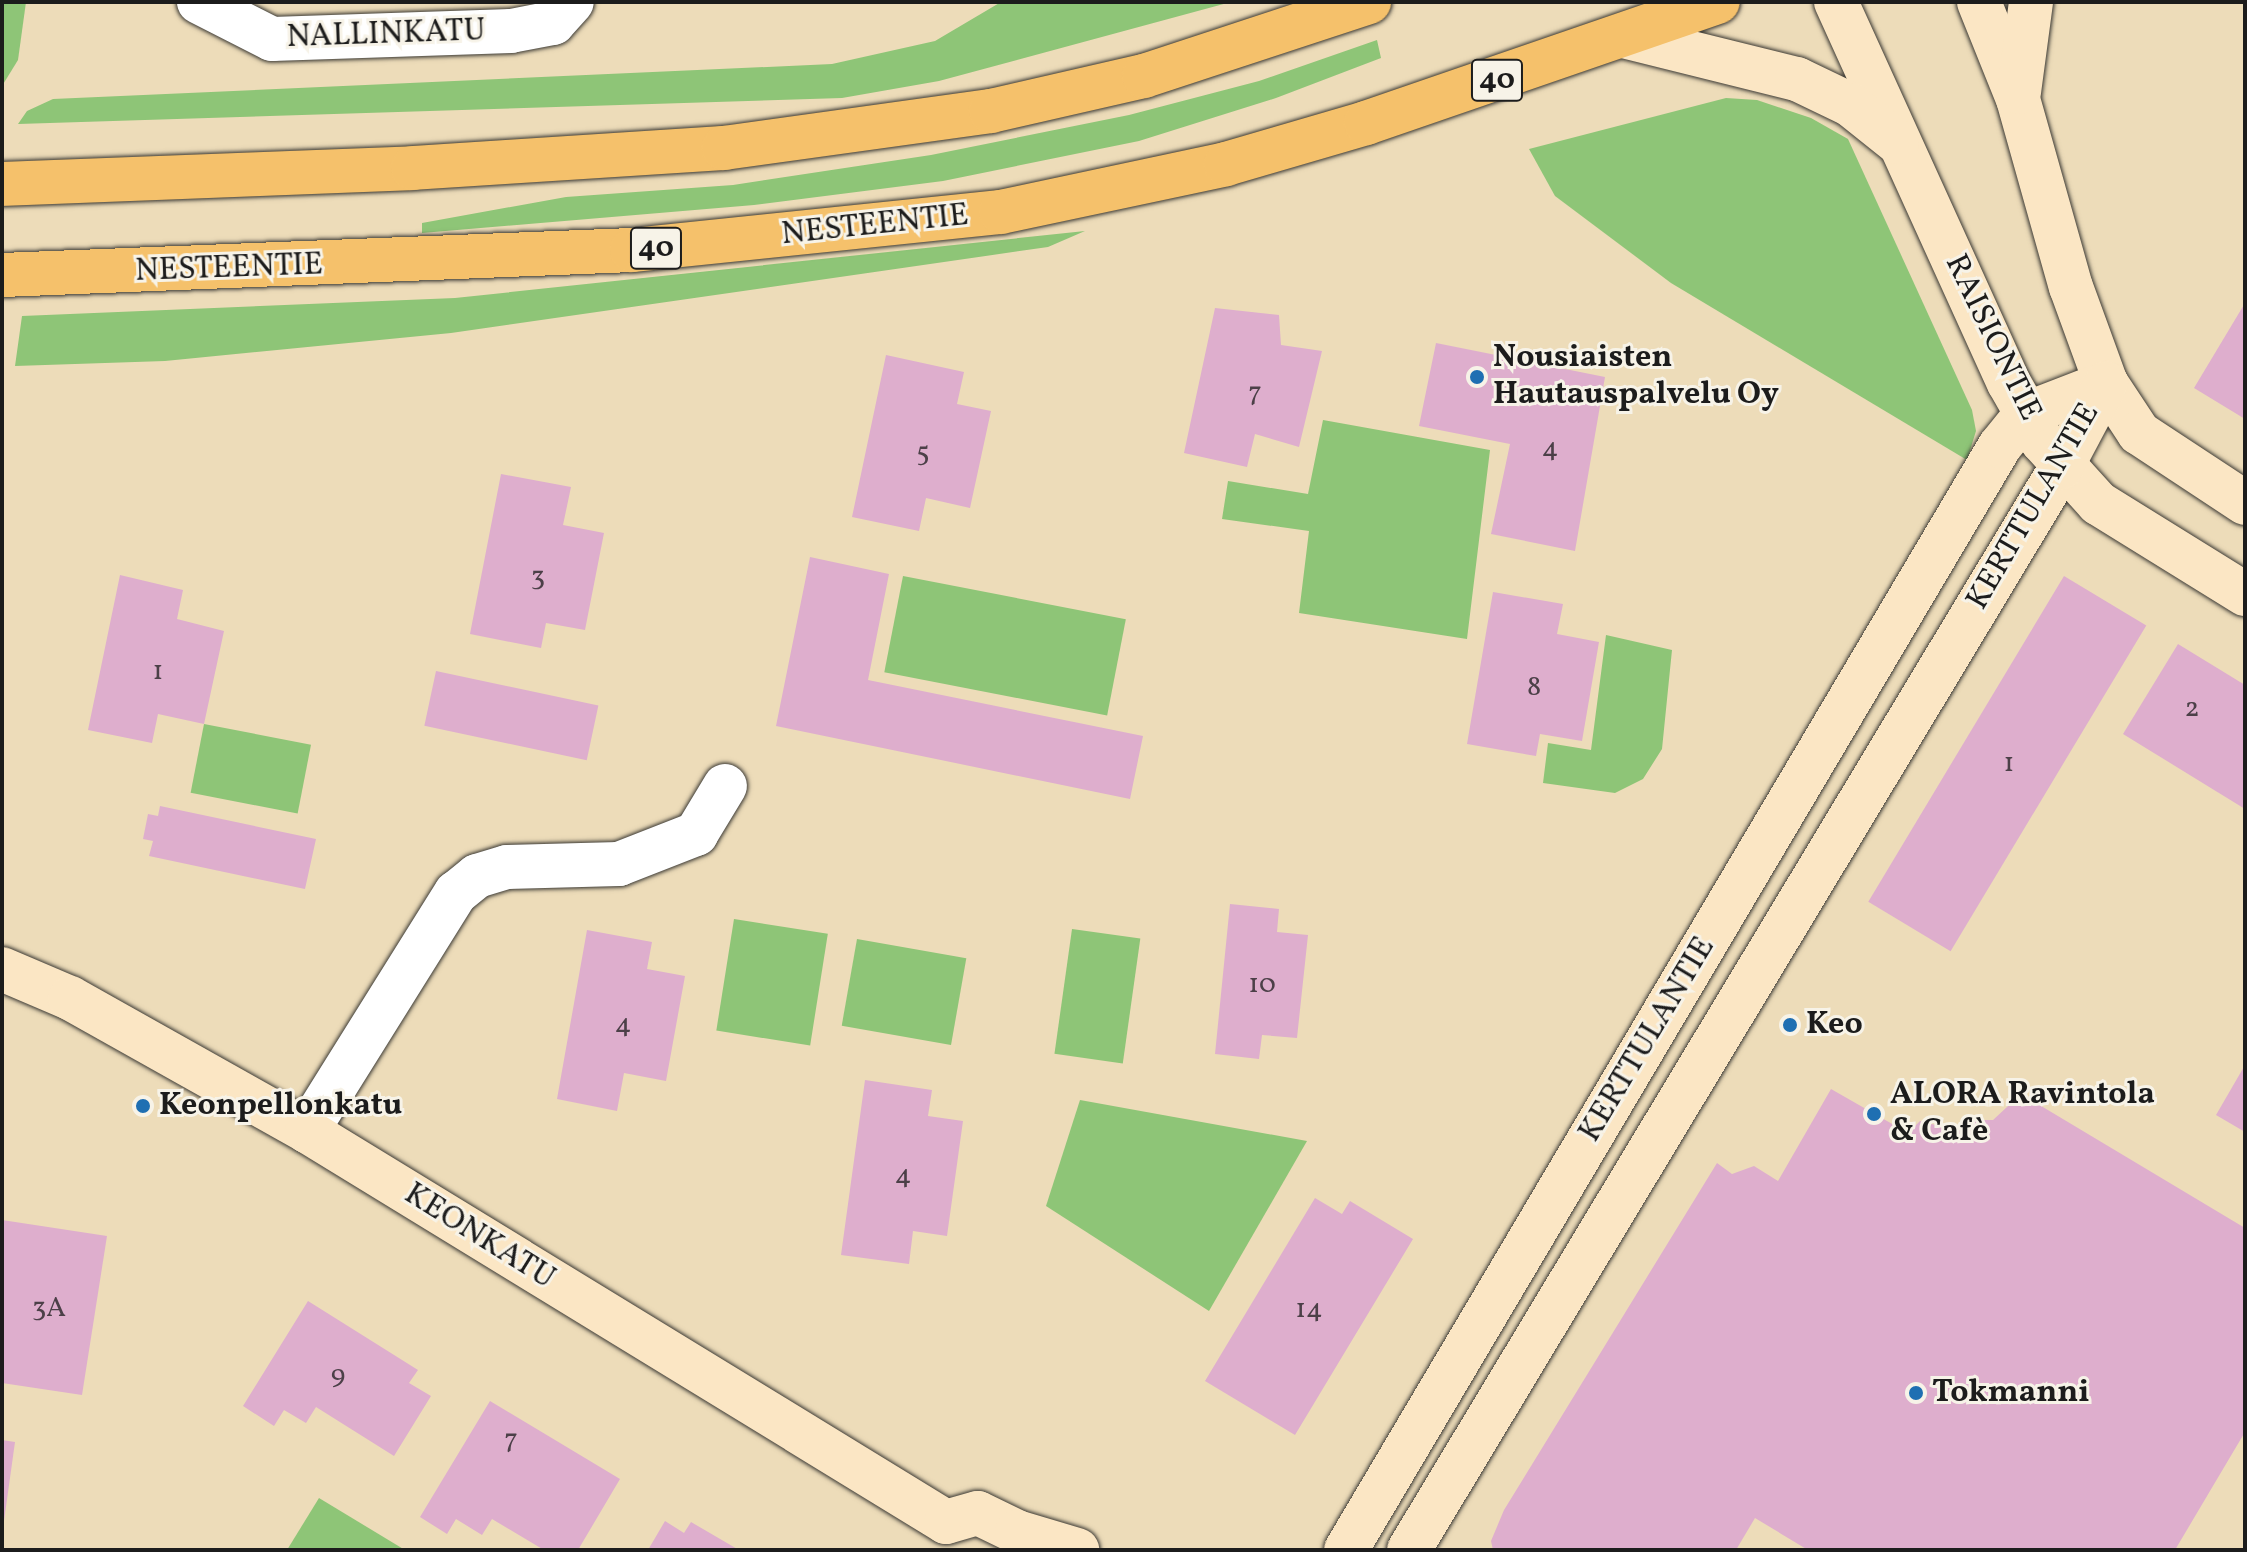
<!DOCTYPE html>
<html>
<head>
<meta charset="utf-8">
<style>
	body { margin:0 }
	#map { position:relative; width:2247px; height:1552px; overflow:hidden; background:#eddcb9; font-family:Vollkorn,serif }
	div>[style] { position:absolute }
	.green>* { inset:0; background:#8ec577; transform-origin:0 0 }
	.building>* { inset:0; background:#deaecd; transform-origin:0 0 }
	.roads { filter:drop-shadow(0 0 2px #3b3934) drop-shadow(0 0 2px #3b3934) }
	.street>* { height:44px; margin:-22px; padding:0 22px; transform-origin:22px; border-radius:22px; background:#fff }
	.secondary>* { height:44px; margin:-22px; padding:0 22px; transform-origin:22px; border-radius:22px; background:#fbe6c4 }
	.primary>* { height:44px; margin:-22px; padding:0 22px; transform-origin:22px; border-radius:22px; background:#f5c16b }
	.dots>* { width:22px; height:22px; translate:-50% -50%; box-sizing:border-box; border:4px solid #f7f3e8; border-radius:50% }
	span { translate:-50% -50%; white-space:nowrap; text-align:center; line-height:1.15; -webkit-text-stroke:6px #f7f3e8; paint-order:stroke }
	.number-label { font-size:28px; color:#4c4048 }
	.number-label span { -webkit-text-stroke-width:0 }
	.shield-label span { padding:2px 6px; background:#f7f3e8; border:2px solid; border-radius:6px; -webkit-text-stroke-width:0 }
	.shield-label { font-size:30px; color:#1c1c1c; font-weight:700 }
	.street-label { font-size:32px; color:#1c1c1c }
	.poi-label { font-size:32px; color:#1c1c1c; font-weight:700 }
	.left { translate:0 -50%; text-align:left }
	.frame { position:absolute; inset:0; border:4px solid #1c1c1c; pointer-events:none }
</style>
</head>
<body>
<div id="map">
	<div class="green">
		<i style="clip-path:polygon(2px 2px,26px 2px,18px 60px,2px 86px)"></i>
		<i style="clip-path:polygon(1001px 2px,1231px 2px,939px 81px,842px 98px,18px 124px,27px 111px,53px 99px,832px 64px,935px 41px)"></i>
		<i style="clip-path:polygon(1377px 40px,1381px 58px,1276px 98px,1139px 141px,943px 181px,754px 205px,422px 233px,422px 223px,566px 197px,733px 185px,931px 155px,1129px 115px,1259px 81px)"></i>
		<i style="clip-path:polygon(1726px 98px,1757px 100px,1811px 118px,1848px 139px,1972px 410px,1976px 431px,1967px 460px,1671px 283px,1555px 196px,1529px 149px)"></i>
		<i style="clip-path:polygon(1085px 231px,1048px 247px,451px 333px,165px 361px,15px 366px,22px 316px,455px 298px)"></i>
		<i style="clip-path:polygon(1323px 420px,1490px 450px,1467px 639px,1299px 613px,1309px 531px,1222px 519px,1228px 481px,1308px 494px)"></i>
		<i style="left:903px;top:576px;width:227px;height:98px;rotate:11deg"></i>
		<i style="clip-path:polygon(1606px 635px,1672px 650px,1662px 749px,1643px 779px,1615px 793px,1543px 783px,1548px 743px,1591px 750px)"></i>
		<i style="left:204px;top:724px;width:109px;height:70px;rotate:11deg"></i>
		<i style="left:734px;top:919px;width:95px;height:113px;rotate:9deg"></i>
		<i style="left:1072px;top:929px;width:69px;height:126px;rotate:8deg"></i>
		<i style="left:857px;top:939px;width:111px;height:88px;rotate:10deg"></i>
		<i style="clip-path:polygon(1080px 1100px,1307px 1141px,1209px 1311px,1046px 1206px)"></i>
		<i style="clip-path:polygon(319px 1498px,405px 1550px,287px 1550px)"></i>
	</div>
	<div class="building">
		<i style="clip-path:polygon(2245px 303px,2245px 419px,2194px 388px)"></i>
		<i style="clip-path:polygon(1215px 308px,1279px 315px,1281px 345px,1322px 351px,1299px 447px,1255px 434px,1247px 467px,1184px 453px)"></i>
		<i style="clip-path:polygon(1436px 343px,1605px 377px,1575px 551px,1491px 534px,1510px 444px,1419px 426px)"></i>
		<i style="clip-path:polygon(886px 355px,964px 372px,957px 404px,991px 411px,970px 508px,926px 498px,919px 531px,852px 517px)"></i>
		<i style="clip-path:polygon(501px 474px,571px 487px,563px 525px,604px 533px,585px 630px,546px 623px,541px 648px,470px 634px)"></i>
		<i style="clip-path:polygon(810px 557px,889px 574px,868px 680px,1143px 736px,1130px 799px,776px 726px)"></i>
		<i style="clip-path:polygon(120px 575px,183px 590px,177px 619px,224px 631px,204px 724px,158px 714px,152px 743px,88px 730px)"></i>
		<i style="left:2064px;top:576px;width:96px;height:380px;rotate:31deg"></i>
		<i style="clip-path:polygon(1493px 592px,1563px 604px,1557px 634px,1599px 642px,1582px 741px,1540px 734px,1536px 756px,1467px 744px)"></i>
		<i style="clip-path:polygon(2178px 644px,2245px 685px,2245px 809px,2123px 734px)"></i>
		<i style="left:436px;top:671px;width:166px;height:56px;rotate:12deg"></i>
		<i style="clip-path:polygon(160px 806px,316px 839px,305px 889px,149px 856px,153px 841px,143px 839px,148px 814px,158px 816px)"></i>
		<i style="clip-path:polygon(1230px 904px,1279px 909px,1277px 932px,1308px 935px,1297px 1038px,1262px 1035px,1259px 1059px,1215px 1054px)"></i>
		<i style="clip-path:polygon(587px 930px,652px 942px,647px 969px,685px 976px,666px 1081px,624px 1073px,617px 1111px,557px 1099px)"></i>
		<i style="clip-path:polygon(2245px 1065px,2245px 1132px,2216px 1115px)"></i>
		<i style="clip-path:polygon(865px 1080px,932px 1090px,928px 1116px,963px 1121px,947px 1236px,913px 1231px,909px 1264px,841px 1255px)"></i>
		<i style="clip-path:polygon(1831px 1089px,1908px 1133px,1920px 1121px,1959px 1131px,1973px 1120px,1993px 1120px,2021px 1094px,2245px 1228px,2245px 1432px,2175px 1550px,1808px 1550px,1755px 1518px,1736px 1550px,1493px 1550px,1491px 1541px,1504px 1510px,1717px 1163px,1732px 1174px,1754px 1166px,1778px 1181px)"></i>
		<i style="clip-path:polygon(1315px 1198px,1342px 1214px,1350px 1201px,1413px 1239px,1295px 1435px,1205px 1381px)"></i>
		<i style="clip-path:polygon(2px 1220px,107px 1236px,82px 1395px,2px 1383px)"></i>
		<i style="clip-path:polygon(308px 1301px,418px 1370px,409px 1383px,431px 1396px,394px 1456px,316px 1407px,306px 1423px,284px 1410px,274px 1426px,243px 1406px)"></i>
		<i style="clip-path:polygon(490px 1401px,620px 1479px,578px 1550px,544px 1550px,492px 1519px,482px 1535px,456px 1519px,447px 1534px,420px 1517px)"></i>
		<i style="clip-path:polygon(2px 1440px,15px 1442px,4px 1521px,2px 1520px)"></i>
		<i style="clip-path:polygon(665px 1521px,684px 1533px,691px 1522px,739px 1550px,648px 1550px)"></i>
	</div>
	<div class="roads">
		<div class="street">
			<i style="left:199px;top:2px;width:82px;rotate:26.9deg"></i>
			<i style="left:272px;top:39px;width:239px;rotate:-1.9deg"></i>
			<i style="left:511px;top:31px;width:43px;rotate:-10.8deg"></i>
			<i style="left:553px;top:23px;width:28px;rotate:-48deg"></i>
			<i style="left:307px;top:1131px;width:281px;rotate:-58deg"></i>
			<i style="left:456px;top:893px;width:27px;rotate:-39deg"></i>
			<i style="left:477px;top:876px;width:31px;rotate:-17deg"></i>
			<i style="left:507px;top:867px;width:112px;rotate:-1.5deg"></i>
			<i style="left:619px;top:864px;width:83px;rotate:-21.3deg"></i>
			<i style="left:696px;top:834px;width:56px;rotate:-58.9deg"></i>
		</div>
		<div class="secondary">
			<i style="left:1836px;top:2px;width:418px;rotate:65.6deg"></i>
			<i style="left:2009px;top:383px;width:67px;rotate:60.4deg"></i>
			<i style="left:2042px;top:441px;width:84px;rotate:47.9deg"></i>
			<i style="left:2098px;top:503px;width:173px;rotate:31.8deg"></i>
			<i style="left:1979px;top:2px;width:105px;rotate:68.1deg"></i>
			<i style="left:2018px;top:99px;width:195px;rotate:74.3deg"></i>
			<i style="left:2071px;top:287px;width:102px;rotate:70deg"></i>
			<i style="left:2106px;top:383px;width:60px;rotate:56.6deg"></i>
			<i style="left:2139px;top:433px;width:127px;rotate:33.4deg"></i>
			<i style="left:1627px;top:37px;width:175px;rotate:13.9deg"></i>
			<i style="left:1797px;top:79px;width:60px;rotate:25.7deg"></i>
			<i style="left:1851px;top:105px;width:59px;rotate:38.8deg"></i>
			<i style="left:2019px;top:92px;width:91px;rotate:-82.4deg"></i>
			<i style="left:2px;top:969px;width:74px;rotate:23.1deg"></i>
			<i style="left:70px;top:998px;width:272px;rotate:29.3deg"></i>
			<i style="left:307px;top:1131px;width:749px;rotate:31.46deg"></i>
			<i style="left:946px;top:1522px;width:33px;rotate:-16deg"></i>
			<i style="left:978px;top:1513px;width:43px;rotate:26deg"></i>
			<i style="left:1017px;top:1532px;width:63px;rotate:16.7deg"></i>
			<i style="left:1346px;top:1550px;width:1283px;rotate:-59.36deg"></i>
			<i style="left:2000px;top:446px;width:41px;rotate:-50.9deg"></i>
			<i style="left:2026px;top:414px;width:86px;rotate:-21.2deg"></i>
			<i style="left:1409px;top:1550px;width:1263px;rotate:-58.93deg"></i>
			<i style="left:2061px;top:468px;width:96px;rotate:-62.1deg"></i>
		</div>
		<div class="primary">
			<i style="left:2px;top:184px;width:411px;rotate:-2.2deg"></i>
			<i style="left:413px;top:168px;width:312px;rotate:-3.7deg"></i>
			<i style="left:724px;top:148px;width:270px;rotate:-7.9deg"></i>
			<i style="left:991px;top:111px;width:157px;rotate:-12.9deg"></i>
			<i style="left:1144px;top:76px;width:237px;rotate:-18.2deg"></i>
			<i style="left:2px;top:275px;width:630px;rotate:-2.27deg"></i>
			<i style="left:632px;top:250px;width:371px;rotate:-5.9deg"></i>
			<i style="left:1001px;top:212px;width:230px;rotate:-12deg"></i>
			<i style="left:1226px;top:164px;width:146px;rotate:-16.3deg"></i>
			<i style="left:1366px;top:123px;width:372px;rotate:-19deg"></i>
		</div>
	</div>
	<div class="dots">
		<i style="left:1477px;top:377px;background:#1f6fb2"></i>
		<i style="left:1790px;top:1025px;background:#1f6fb2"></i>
		<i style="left:143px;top:1106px;background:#1f6fb2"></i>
		<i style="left:1874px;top:1114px;background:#1f6fb2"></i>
		<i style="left:1916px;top:1393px;background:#1f6fb2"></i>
	</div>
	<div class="number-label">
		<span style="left:1255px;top:393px">7</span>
		<span style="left:1550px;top:449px">4</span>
		<span style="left:923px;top:454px">5</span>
		<span style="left:538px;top:578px">3</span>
		<span style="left:158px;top:672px">1</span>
		<span style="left:1534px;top:688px">8</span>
		<span style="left:2192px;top:709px">2</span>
		<span style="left:2009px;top:764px">1</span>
		<span style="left:1262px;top:985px">10</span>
		<span style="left:623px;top:1025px">4</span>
		<span style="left:903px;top:1176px">4</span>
		<span style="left:49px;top:1309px">3A</span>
		<span style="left:1309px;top:1310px">14</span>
		<span style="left:338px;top:1376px">9</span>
		<span style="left:511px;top:1440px">7</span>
	</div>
	<div class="shield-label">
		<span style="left:1497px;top:80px">40</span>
		<span style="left:656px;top:248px">40</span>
	</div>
	<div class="street-label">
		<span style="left:386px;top:35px;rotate:-2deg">NALLINKATU</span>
		<span style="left:875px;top:226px;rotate:-6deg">NESTEENTIE</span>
		<span style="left:229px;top:269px;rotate:-2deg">NESTEENTIE</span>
		<span style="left:1992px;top:338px;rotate:64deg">RAISIONTIE</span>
		<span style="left:2034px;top:507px;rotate:-60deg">KERTTULANTIE</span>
		<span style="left:1648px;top:1040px;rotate:-59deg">KERTTULANTIE</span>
		<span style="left:479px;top:1237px;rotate:32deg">KEONKATU</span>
	</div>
	<div class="poi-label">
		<span class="left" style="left:1493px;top:377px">Nousiaisten<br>Hautauspalvelu Oy</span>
		<span class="left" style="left:1806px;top:1025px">Keo</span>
		<span class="left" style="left:1890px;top:1114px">ALORA Ravintola<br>&amp; Cafè</span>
		<span class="left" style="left:159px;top:1106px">Keonpellonkatu</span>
		<span class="left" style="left:1932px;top:1393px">Tokmanni</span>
	</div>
	<div class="frame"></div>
</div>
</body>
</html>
